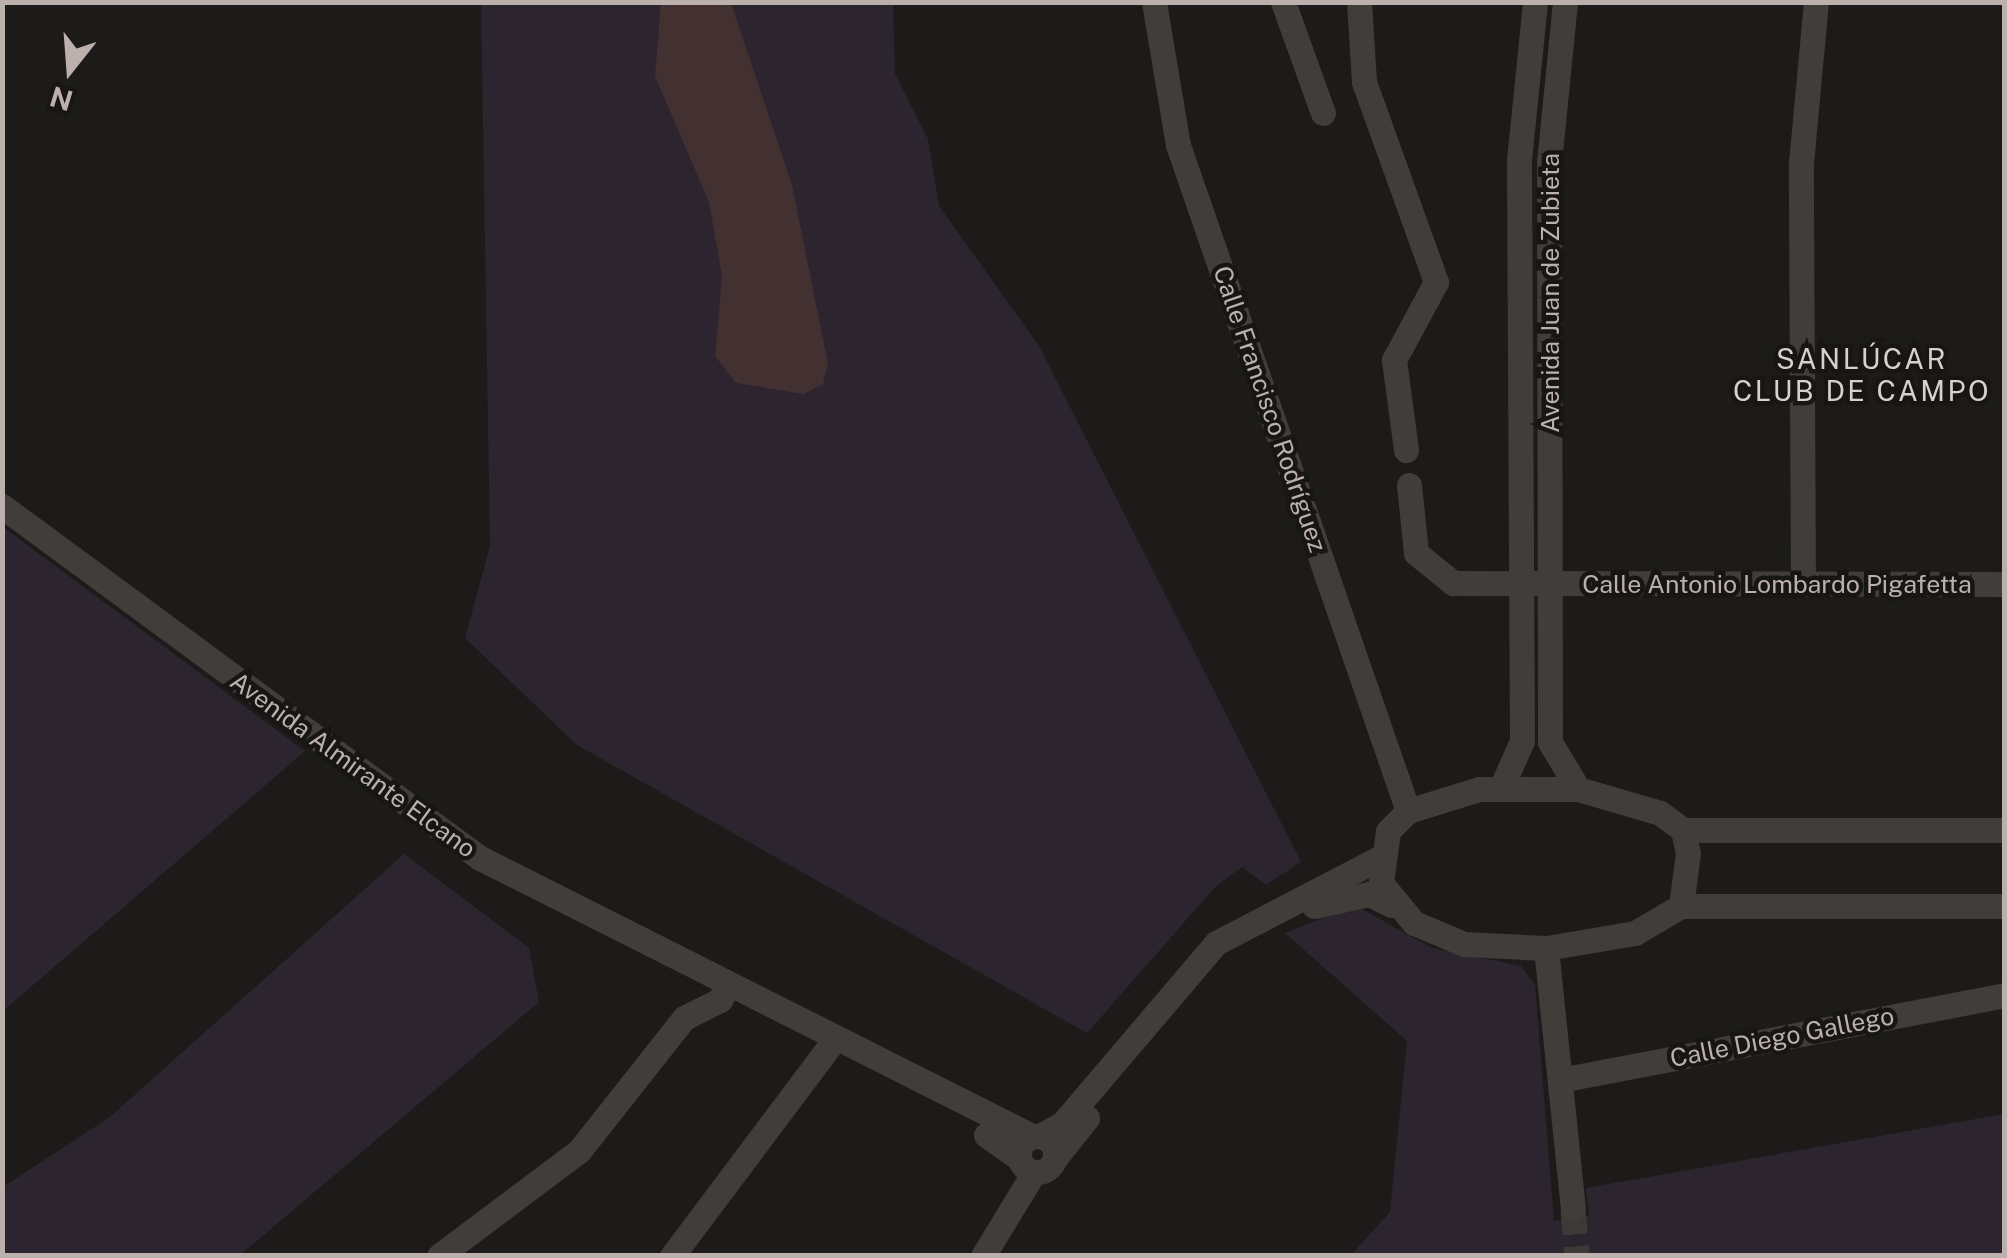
<!DOCTYPE html>
<html>
<head>
<meta charset="utf-8">
<style>
	body { margin:0 }
	#map { position:relative; width:2007px; height:1258px; overflow:hidden; background:#1c1b19; font-family:"Public Sans",sans-serif }
	div>[style] { position:absolute }
	.green>* { inset:0; background:#2c252f }
	.water>* { inset:0; background:#433131 }
	.minor-tunnel>* { height:25px; margin-top:-12.5px; transform-origin:0; background:repeating-linear-gradient(90deg,#3c3936 0 25px,transparent 0 37px) }
	.minor>* { height:25px; margin:-12.5px; padding:0 12.5px; transform-origin:12.5px; border-radius:12.5px; background:#413d3a }
	.minor>.ring { margin:-12.5px; padding:0; box-sizing:content-box; background:none; border:25px solid #413d3a; border-radius:50% }
	span { translate:-50% -50%; white-space:nowrap; text-align:center; line-height:1.15; -webkit-text-stroke:9px #171614; paint-order:stroke }
	.street-label { font-size:25px; color:#bcb0ac }
	.neighbourhood-label { font-size:28px; color:#d7d0cd; letter-spacing:2.5px }
	.frame { position:absolute; inset:0; border:5px solid #bcb0ac; pointer-events:none }
	.north { position:absolute; left:20px; top:20px; width:100px; height:100px; -webkit-text-stroke:8px #171614; paint-order:stroke; rotate:197deg; font-size:28px; font-weight:700; line-height:40px; text-align:center; color:#bcb0ac }
	.north::after { content:''; display:block; margin:auto; width:35px; height:45px; background:#bcb0ac; clip-path:polygon(50% 0,100% 100%,50% 72%,0 100%) }
</style>
</head>
<body>
<div id="map">
	<div class="green">
		<i style="clip-path:polygon(481px 3px,893px 3px,895px 74px,928px 139px,939px 206px,1039px 346px,1301px 862px,1266px 885px,1242px 867px,1216px 886px,1087px 1033px,577px 745px,465px 638px,490px 546px)"></i>
		<i style="clip-path:polygon(3px 527px,305px 751px,3px 1011px)"></i>
		<i style="clip-path:polygon(404px 854px,529px 948px,539px 1002px,240px 1255px,3px 1255px,3px 1187px,110px 1117px)"></i>
		<i style="clip-path:polygon(1355px 905px,1432px 948px,1521px 966px,1535px 985px,1554px 1221px,1589px 1216px,1586px 1188px,2004px 1114px,2004px 1255px,1351px 1255px,1390px 1212px,1407px 1041px,1285px 933px)"></i>
	</div>
	<div class="water">
		<i style="clip-path:polygon(661px 3px,731px 3px,792px 185px,828px 364px,823px 384px,804px 394px,736px 383px,715px 356px,722px 276px,709px 202px,655px 76px)"></i>
	</div>
	<div class="minor-tunnel">
		<i style="left:1573px;top:1209px;width:47px;rotate:85.1deg"></i>
	</div>
	<div class="minor">
		<i style="left:1154px;top:2px;width:145px;rotate:80.5deg"></i>
		<i style="left:1178px;top:145px;width:705px;rotate:70.95deg"></i>
		<i style="left:1283px;top:2px;width:118px;rotate:70.2deg"></i>
		<i style="left:1359px;top:2px;width:80px;rotate:86.4deg"></i>
		<i style="left:1364px;top:82px;width:213px;rotate:70.2deg"></i>
		<i style="left:1436px;top:282px;width:89px;rotate:118.3deg"></i>
		<i style="left:1394px;top:360px;width:91px;rotate:82.4deg"></i>
		<i style="left:1565px;top:2px;width:161px;rotate:95.7deg"></i>
		<i style="left:1549px;top:162px;width:580px;rotate:89.9deg"></i>
		<i style="left:1550px;top:742px;width:55px;rotate:59.2deg"></i>
		<i style="left:1409px;top:485px;width:68px;rotate:84.1deg"></i>
		<i style="left:1416px;top:553px;width:48px;rotate:39deg"></i>
		<i style="left:1453px;top:583px;width:551px;rotate:0.1deg"></i>
		<i style="left:2px;top:506px;width:594px;rotate:36.37deg"></i>
		<i style="left:480px;top:858px;width:618px;rotate:26.73deg"></i>
		<i style="left:1803px;top:584px;width:421px;rotate:-90.3deg"></i>
		<i style="left:1801px;top:163px;width:162px;rotate:-84.7deg"></i>
		<i style="left:1501px;top:788px;width:51px;rotate:-65.9deg"></i>
		<i style="left:1522px;top:741px;width:581px;rotate:-90.3deg"></i>
		<i style="left:1519px;top:160px;width:159px;rotate:-84.2deg"></i>
		<i style="left:1479px;top:789px;width:99px"></i>
		<i style="left:1578px;top:789px;width:85px;rotate:16.3deg"></i>
		<i style="left:1660px;top:813px;width:29px;rotate:36deg"></i>
		<i style="left:1683px;top:830px;width:24px;rotate:78deg"></i>
		<i style="left:1688px;top:853px;width:53px;rotate:97.5deg"></i>
		<i style="left:1681px;top:906px;width:53px;rotate:149.6deg"></i>
		<i style="left:1635px;top:933px;width:90px;rotate:170.4deg"></i>
		<i style="left:1546px;top:948px;width:82px;rotate:-177.2deg"></i>
		<i style="left:1464px;top:944px;width:54px;rotate:-157.2deg"></i>
		<i style="left:1414px;top:923px;width:52px;rotate:-129.5deg"></i>
		<i style="left:1381px;top:883px;width:52px;rotate:-82.3deg"></i>
		<i style="left:1388px;top:831px;width:28px;rotate:-45deg"></i>
		<i style="left:1408px;top:811px;width:74px;rotate:-17.2deg"></i>
		<i style="left:1683px;top:830px;width:321px"></i>
		<i style="left:1314px;top:906px;width:56px;rotate:-12.3deg"></i>
		<i style="left:1369px;top:894px;width:25px;rotate:26deg"></i>
		<i style="left:1681px;top:906px;width:323px"></i>
		<i style="left:1546px;top:948px;width:262px;rotate:84.1deg"></i>
		<i style="left:1560px;top:1080px;width:452px;rotate:-10.8deg"></i>
		<i style="left:986px;top:1135px;width:40px;rotate:34.9deg"></i>
		<i class="ring" style="left:1019px;top:1136px;width:11px;height:11px"></i>
		<i style="left:1040px;top:1136px;width:25px;rotate:-29deg"></i>
		<i style="left:1062px;top:1124px;width:238px;rotate:-49.6deg"></i>
		<i style="left:1216px;top:943px;width:184px;rotate:-27.5deg"></i>
		<i style="left:1056px;top:1157px;width:50px;rotate:-51.5deg"></i>
		<i style="left:439px;top:1256px;width:175px;rotate:-36.9deg"></i>
		<i style="left:579px;top:1151px;width:169px;rotate:-51.7deg"></i>
		<i style="left:684px;top:1018px;width:40px;rotate:-26.6deg"></i>
		<i style="left:720px;top:1000px;width:16px;rotate:-63deg"></i>
		<i style="left:672px;top:1256px;width:270px;rotate:-53.1deg"></i>
		<i style="left:983px;top:1256px;width:98px;rotate:-58.7deg"></i>
	</div>
	<div class="street-label">
		<span style="left:1550px;top:293px;rotate:-90deg">Avenida Juan de Zubieta</span>
		<span style="left:1270px;top:409px;rotate:71deg">Calle Francisco Rodríguez</span>
		<span style="left:1777px;top:584px">Calle Antonio Lombardo Pigafetta</span>
		<span style="left:353px;top:765px;rotate:36deg">Avenida Almirante Elcano</span>
		<span style="left:1782px;top:1037px;rotate:-11deg">Calle Diego Gallego</span>
	</div>
	<div class="neighbourhood-label">
		<span style="left:1862px;top:375px">SANLÚCAR<br>CLUB DE CAMPO</span>
	</div>
	<div class="frame"></div>
	<div class="north">N</div>
</div>
</body>
</html>
